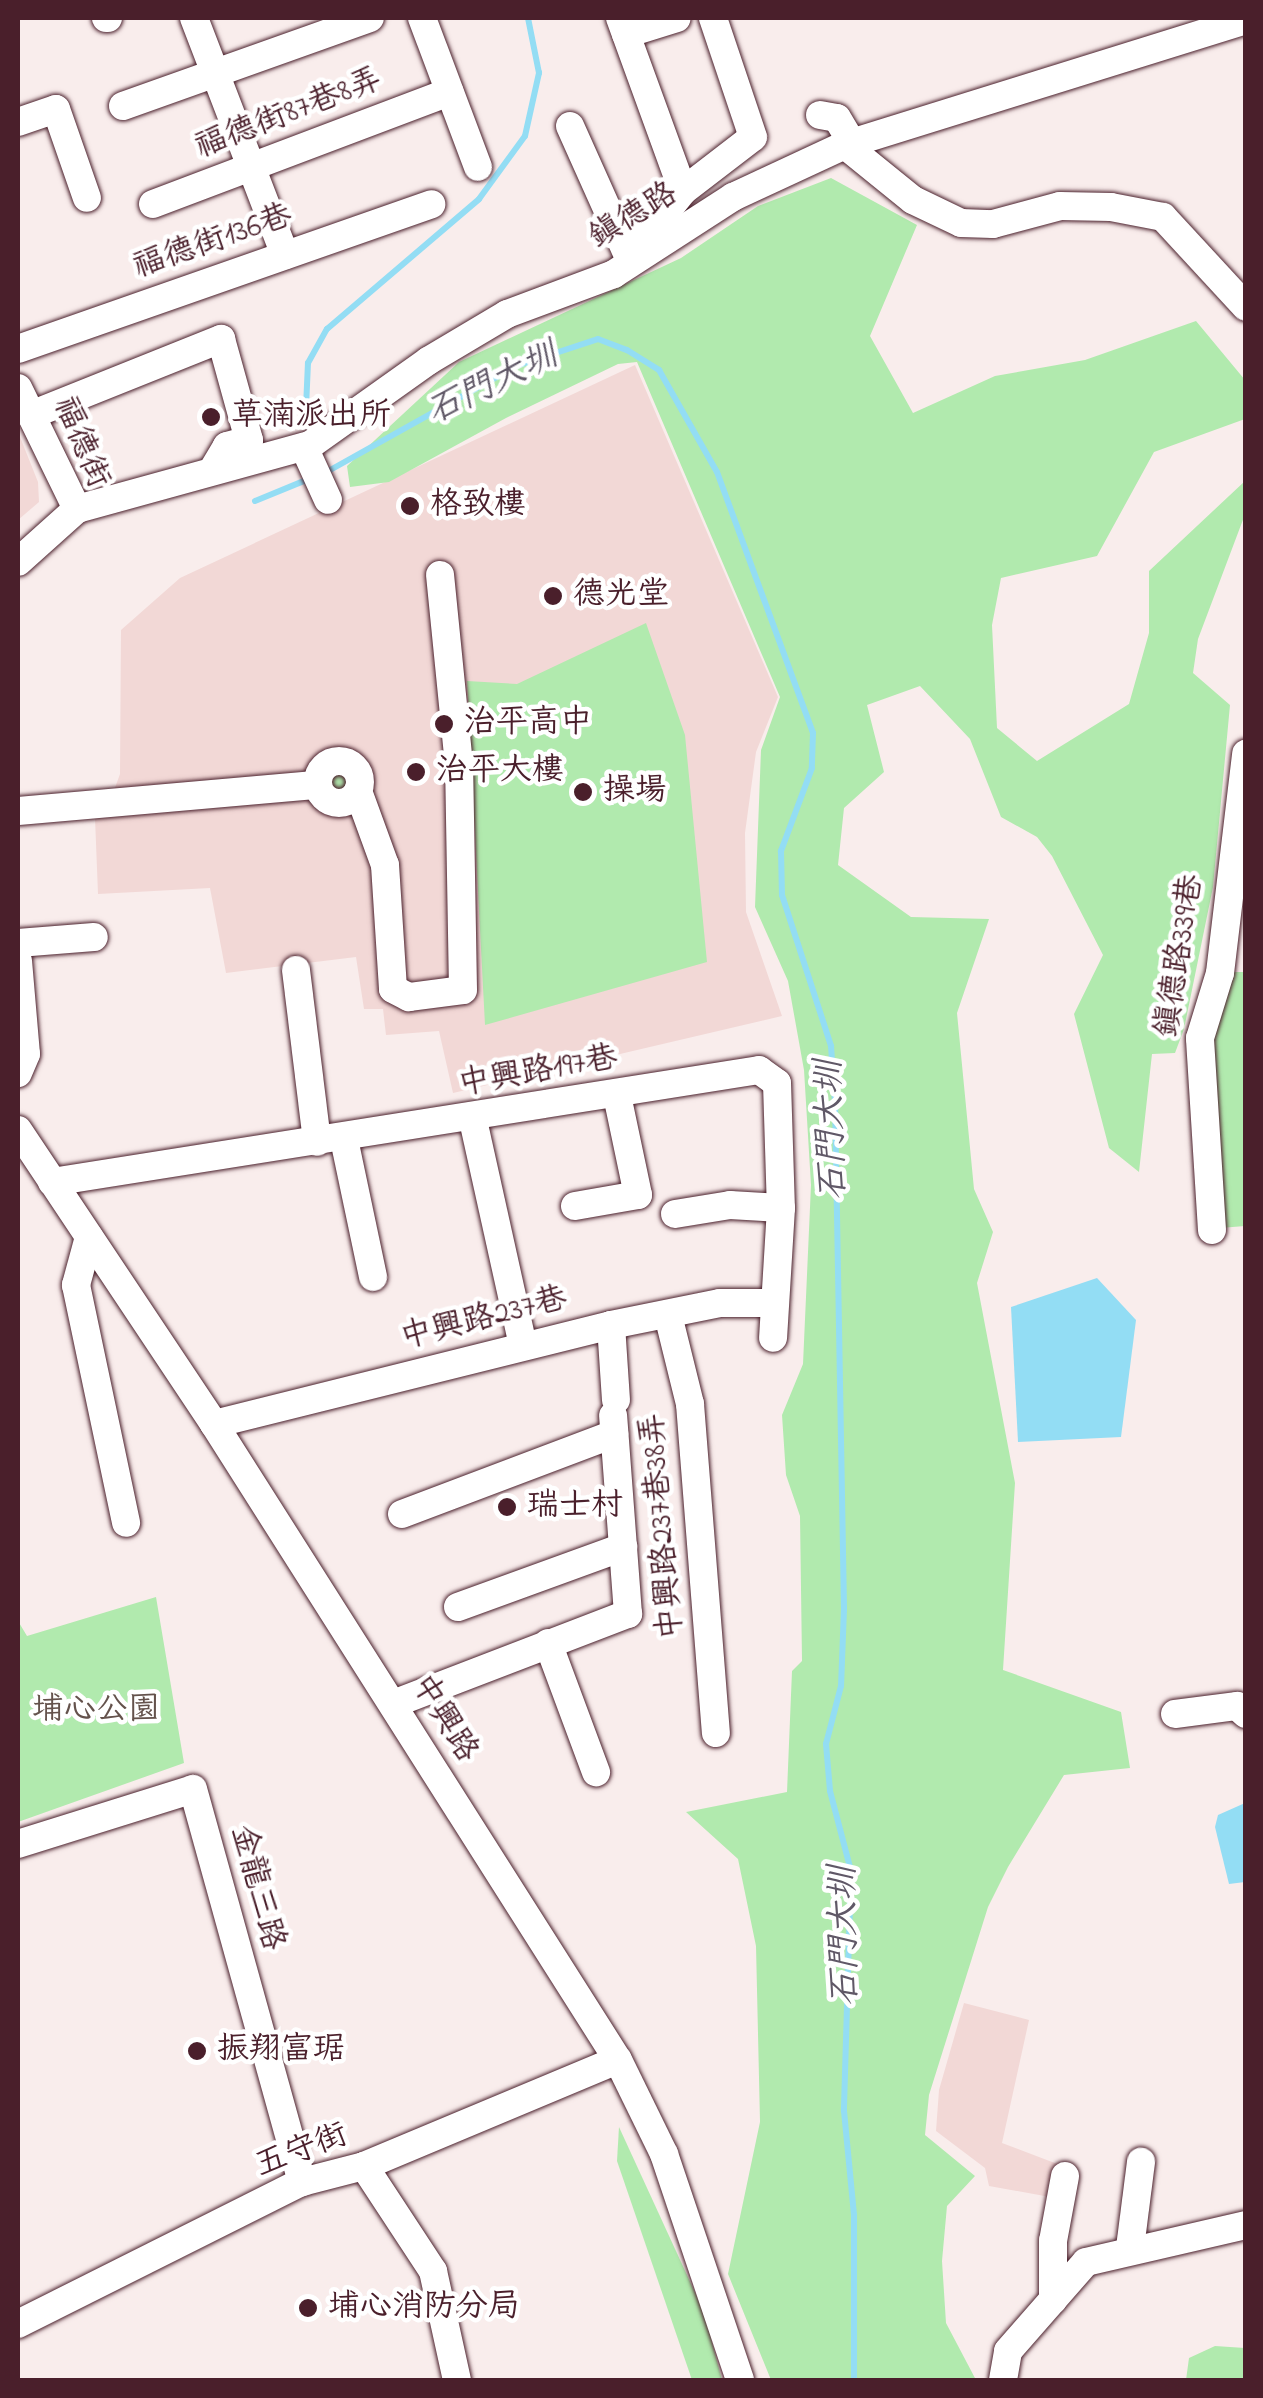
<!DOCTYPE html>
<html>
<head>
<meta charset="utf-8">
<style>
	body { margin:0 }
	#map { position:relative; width:1263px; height:2398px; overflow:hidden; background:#f9edec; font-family:"Indie Flower","LXGW WenKai TC",sans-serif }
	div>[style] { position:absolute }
	.built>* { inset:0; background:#f2d8d6 }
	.green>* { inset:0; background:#b1eaae }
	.round { border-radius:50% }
	.water>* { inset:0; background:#93ddf4 }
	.stream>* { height:6px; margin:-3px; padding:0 3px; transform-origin:3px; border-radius:3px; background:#93ddf4 }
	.roads { filter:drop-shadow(0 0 2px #4a1f2b) drop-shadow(0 0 2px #4a1f2b) }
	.minor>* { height:28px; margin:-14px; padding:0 14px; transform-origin:14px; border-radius:14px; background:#fff }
	.minor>.ring { margin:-14px; padding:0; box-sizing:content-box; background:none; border:28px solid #fff; border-radius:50% }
	.dots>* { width:28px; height:28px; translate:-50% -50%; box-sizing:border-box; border:5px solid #fff; border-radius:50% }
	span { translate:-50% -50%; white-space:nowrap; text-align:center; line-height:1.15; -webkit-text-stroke:9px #fff; paint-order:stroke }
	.street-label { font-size:32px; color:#4a1f2b }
	.poi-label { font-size:32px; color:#4a1f2b }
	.left { translate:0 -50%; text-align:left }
	.park-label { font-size:32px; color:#64524c }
	.water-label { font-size:35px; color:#605867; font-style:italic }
	.frame { position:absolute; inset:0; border:20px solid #4a1f2b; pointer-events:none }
</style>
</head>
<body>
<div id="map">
	<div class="built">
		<i style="clip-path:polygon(635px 365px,778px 697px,756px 752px,745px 833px,746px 912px,782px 1016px,453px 1093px,439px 1031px,386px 1035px,383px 1009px,364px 1009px,356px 957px,226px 973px,210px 888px,98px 894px,95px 818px,104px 818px,120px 774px,121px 630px,180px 578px)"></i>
		<i style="clip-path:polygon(18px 432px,38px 482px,39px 502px,18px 520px)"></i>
		<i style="clip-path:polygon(964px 2003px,1029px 2020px,1002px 2143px,1060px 2165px,1050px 2197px,989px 2186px,985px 2168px,936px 2131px,939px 2090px)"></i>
	</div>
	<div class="green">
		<i style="clip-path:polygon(831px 178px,917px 225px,870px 336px,913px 413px,995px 376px,1085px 360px,1196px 321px,1245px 380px,1245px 419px,1154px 452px,1097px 556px,1001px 578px,992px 625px,997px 728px,1037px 761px,1129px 704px,1149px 633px,1149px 571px,1245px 481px,1244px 517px,1198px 639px,1193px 673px,1230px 705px,1213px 887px,1184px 1029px,1175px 1053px,1152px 1054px,1139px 1172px,1109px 1148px,1074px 1014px,1103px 955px,1052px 856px,1037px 837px,1001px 817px,970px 739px,920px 686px,867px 705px,884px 772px,844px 808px,838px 865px,911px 917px,989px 919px,957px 1013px,974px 1189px,993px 1232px,977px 1283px,1015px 1483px,1003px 1670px,1121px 1712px,1130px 1768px,1064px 1775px,1008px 1867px,988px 1907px,929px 2095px,925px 2135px,975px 2176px,947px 2206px,942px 2261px,946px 2323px,976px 2380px,771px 2380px,728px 2274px,760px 2122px,756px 1946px,738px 1859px,686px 1812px,787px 1792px,792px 1671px,802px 1661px,800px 1516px,786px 1475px,782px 1415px,803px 1364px,811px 1185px,804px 1070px,788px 981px,755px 907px,761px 750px,780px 697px,637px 362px,618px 364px,506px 418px,389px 482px,350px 487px,347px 466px,459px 362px,681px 258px,758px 206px)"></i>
		<i style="clip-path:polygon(646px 623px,685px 735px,707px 962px,485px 1025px,467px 681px,517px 684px)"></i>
		<i class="round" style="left:327px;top:770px;width:24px;height:24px"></i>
		<i style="clip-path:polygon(1230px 972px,1245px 972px,1245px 1226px,1220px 1228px,1212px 1040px)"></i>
		<i style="clip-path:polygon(156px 1597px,184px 1763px,18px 1822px,18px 1621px,27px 1636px)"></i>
		<i style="clip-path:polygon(619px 2127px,704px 2312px,722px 2380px,692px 2380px,617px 2161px)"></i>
		<i style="clip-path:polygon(1215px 2346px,1245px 2348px,1245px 2380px,1186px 2380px,1189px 2358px)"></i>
	</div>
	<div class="water">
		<i style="clip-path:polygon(1097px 1278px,1136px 1320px,1121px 1437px,1018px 1442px,1011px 1307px)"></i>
		<i style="clip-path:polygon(1245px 1803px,1245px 1882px,1229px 1884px,1215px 1827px,1218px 1815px)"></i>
	</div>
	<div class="stream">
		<i style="left:315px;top:432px;width:26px;rotate:-111deg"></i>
		<i style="left:306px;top:408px;width:45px;rotate:-87.5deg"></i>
		<i style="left:308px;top:363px;width:39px;rotate:-61deg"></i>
		<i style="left:327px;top:329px;width:200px;rotate:-40.5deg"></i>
		<i style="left:479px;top:199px;width:78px;rotate:-53.9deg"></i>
		<i style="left:525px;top:136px;width:65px;rotate:-77.5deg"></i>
		<i style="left:539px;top:73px;width:56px;rotate:-101.3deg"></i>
		<i style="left:323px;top:474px;width:221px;rotate:-29.2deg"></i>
		<i style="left:516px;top:366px;width:86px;rotate:-18.2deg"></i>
		<i style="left:598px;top:339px;width:31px;rotate:21deg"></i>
		<i style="left:627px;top:350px;width:38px;rotate:32deg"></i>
		<i style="left:659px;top:370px;width:117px;rotate:60.4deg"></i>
		<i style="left:717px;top:472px;width:278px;rotate:69.8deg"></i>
		<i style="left:813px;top:733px;width:35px;rotate:92deg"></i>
		<i style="left:812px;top:768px;width:89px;rotate:110.5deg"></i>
		<i style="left:781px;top:851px;width:44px;rotate:88.7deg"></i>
		<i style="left:782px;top:895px;width:159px;rotate:72deg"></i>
		<i style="left:831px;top:1046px;width:56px;rotate:85.9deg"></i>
		<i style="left:835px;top:1102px;width:507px;rotate:88.98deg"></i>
		<i style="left:844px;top:1609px;width:77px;rotate:92.2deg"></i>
		<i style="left:841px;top:1686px;width:60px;rotate:104.5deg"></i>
		<i style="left:826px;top:1744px;width:47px;rotate:85.1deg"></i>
		<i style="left:830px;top:1791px;width:83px;rotate:75.3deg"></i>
		<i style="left:851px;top:1871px;width:240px;rotate:91.7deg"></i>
		<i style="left:844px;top:2111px;width:104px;rotate:84.5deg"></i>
		<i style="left:854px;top:2215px;width:165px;rotate:90deg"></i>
		<i style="left:255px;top:501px;width:61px;rotate:-22.3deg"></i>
	</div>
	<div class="roads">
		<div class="minor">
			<i style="left:106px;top:18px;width:2px"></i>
			<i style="left:194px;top:18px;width:254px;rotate:69deg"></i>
			<i style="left:422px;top:18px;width:159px;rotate:69.4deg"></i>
			<i style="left:620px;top:18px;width:184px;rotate:70deg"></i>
			<i style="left:683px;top:191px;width:78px;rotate:128.8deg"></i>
			<i style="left:626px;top:34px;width:53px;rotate:-17.4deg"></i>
			<i style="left:123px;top:106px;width:262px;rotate:-19.6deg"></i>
			<i style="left:820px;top:115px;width:17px;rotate:10deg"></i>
			<i style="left:837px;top:118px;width:29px;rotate:59deg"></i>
			<i style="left:18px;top:122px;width:40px;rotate:-18.9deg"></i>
			<i style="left:56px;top:109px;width:94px;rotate:70.8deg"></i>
			<i style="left:570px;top:126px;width:145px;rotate:65.9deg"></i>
			<i style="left:845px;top:145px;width:87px;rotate:39deg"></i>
			<i style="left:913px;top:200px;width:53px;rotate:25.6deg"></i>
			<i style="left:961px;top:223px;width:32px;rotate:2deg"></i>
			<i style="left:993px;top:224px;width:69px;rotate:-15deg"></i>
			<i style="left:1060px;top:206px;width:51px;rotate:1.1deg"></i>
			<i style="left:1111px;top:207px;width:53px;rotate:10.9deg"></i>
			<i style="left:1163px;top:217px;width:122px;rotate:47.3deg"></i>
			<i style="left:683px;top:191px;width:88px;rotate:-37.6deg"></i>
			<i style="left:753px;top:137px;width:126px;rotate:-108.6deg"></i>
			<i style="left:153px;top:204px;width:317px;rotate:-20.7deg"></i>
			<i style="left:18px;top:349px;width:438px;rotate:-19.3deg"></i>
			<i style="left:18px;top:388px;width:135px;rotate:64deg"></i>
			<i style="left:77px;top:509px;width:79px;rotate:138.1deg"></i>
			<i style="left:31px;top:415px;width:205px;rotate:-21.8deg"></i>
			<i style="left:221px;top:339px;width:105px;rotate:74.5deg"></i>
			<i style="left:249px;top:440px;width:23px;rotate:165deg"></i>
			<i style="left:227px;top:446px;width:29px;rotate:121deg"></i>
			<i style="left:304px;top:447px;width:58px;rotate:65.6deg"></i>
			<i style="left:77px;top:509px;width:242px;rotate:-15.4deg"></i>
			<i style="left:310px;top:445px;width:145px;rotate:-35.4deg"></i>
			<i style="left:428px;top:361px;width:92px;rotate:-30.7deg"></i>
			<i style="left:507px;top:314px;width:114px;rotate:-20.5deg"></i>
			<i style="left:614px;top:274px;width:142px;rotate:-32.9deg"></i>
			<i style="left:733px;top:197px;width:123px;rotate:-24.9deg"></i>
			<i style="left:845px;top:145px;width:420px;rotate:-17.3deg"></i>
			<i class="ring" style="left:318px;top:761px;width:14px;height:14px"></i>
			<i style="left:358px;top:791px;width:79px;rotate:70deg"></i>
			<i style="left:385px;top:865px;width:124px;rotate:86.3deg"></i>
			<i style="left:393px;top:989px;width:18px;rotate:27deg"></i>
			<i style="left:409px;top:997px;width:54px;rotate:-7.4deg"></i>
			<i style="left:463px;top:990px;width:225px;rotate:-91deg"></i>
			<i style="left:459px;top:765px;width:191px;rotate:-95.7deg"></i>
			<i style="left:18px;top:811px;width:301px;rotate:-5deg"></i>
			<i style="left:18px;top:943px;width:76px;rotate:-4.5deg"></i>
			<i style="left:18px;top:961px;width:93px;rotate:85.1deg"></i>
			<i style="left:26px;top:1054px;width:21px;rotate:113deg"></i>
			<i style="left:296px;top:970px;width:173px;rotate:83deg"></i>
			<i style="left:473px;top:1120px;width:231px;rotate:77.5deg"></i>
			<i style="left:18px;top:1130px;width:353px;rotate:56.3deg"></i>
			<i style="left:214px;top:1424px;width:753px;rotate:57.58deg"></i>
			<i style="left:618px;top:2060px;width:105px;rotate:63.9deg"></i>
			<i style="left:664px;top:2154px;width:238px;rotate:71.4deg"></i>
			<i style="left:344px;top:1139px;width:141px;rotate:78.1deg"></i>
			<i style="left:52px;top:1182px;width:716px;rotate:-9deg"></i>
			<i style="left:759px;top:1070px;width:22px;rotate:36deg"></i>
			<i style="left:777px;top:1083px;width:125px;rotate:88.2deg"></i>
			<i style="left:781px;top:1208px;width:130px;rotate:93.5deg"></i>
			<i style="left:575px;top:1206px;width:64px;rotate:-9.9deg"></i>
			<i style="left:638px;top:1195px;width:102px;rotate:-101.9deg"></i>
			<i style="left:675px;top:1214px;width:56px;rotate:-9.3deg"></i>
			<i style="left:730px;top:1205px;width:51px;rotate:3.4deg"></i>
			<i style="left:1212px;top:1230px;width:192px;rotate:-93.6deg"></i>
			<i style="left:1200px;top:1038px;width:68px;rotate:-72.9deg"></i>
			<i style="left:1220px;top:973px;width:221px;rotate:-83.2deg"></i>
			<i style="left:89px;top:1237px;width:50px;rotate:105.2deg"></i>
			<i style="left:76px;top:1285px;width:243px;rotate:78.1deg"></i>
			<i style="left:668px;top:1315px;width:92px;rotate:76.1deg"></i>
			<i style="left:690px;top:1404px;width:330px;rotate:85.5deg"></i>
			<i style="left:611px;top:1325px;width:75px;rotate:86.2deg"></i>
			<i style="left:214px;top:1424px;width:409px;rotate:-14deg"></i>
			<i style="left:611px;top:1325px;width:111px;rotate:-11.4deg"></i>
			<i style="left:720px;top:1303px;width:54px"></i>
			<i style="left:402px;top:1514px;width:227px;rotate:-20.7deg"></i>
			<i style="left:458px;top:1607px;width:176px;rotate:-20deg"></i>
			<i style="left:548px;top:1643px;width:138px;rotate:69.6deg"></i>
			<i style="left:393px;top:1704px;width:252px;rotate:-21deg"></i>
			<i style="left:628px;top:1614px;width:199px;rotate:-94.3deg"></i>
			<i style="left:1175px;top:1714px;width:63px;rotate:-7.4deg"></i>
			<i style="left:1237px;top:1706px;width:12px;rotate:42deg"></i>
			<i style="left:18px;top:1844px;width:183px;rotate:-17.4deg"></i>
			<i style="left:193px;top:1789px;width:408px;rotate:74.5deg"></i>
			<i style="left:364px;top:2166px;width:126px;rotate:56.7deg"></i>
			<i style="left:433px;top:2271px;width:112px;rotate:77.6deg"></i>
			<i style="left:1130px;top:2248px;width:87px;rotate:-82.7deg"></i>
			<i style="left:1053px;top:2300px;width:59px;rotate:-90deg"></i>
			<i style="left:1053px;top:2241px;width:66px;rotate:-79.5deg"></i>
			<i style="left:18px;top:2324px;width:318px;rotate:-26.6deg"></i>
			<i style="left:302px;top:2182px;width:64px;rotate:-14.5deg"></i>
			<i style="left:364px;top:2166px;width:275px;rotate:-22.7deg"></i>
			<i style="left:1003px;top:2380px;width:29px;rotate:-80deg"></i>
			<i style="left:1008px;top:2351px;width:118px;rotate:-48.8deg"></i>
			<i style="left:1086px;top:2262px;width:164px;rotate:-13deg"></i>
		</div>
	</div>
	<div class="dots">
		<i style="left:211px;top:417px;background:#4a1f2b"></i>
		<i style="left:410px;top:506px;background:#4a1f2b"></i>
		<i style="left:553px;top:596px;background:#4a1f2b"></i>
		<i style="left:444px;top:724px;background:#4a1f2b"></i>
		<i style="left:416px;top:772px;background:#4a1f2b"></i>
		<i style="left:583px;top:792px;background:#4a1f2b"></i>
		<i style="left:507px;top:1507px;background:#4a1f2b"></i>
		<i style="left:197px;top:2051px;background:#4a1f2b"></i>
		<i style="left:308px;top:2308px;background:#4a1f2b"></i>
	</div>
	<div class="street-label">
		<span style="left:289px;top:115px;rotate:-21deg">福德街87巷8弄</span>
		<span style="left:634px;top:217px;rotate:-31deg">鎮德路</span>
		<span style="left:213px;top:243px;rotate:-19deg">福德街136巷</span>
		<span style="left:80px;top:443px;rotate:67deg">福德街</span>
		<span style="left:1181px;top:956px;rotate:-81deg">鎮德路339巷</span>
		<span style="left:538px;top:1073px;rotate:-10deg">中興路197巷</span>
		<span style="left:484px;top:1320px;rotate:-14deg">中興路237巷</span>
		<span style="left:664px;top:1526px;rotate:-95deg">中興路237巷38弄</span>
		<span style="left:443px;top:1719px;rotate:58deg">中興路</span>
		<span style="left:256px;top:1888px;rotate:75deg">金龍三路</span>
		<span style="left:302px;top:2152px;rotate:-21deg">五守街</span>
	</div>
	<div class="poi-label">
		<span class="left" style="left:231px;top:417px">草湳派出所</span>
		<span class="left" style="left:430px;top:506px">格致樓</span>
		<span class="left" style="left:573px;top:596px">德光堂</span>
		<span class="left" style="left:464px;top:724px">治平高中</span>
		<span class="left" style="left:436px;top:772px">治平大樓</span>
		<span class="left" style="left:603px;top:792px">操場</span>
		<span class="left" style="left:527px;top:1507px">瑞士村</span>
		<span class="left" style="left:217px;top:2051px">振翔富琚</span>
		<span class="left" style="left:328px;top:2308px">埔心消防分局</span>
	</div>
	<div class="park-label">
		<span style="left:96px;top:1711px">埔心公園</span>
	</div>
	<div class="water-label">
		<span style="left:493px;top:385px;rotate:-26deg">石門大圳</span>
		<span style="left:833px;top:1130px;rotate:-92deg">石門大圳</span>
		<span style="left:846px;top:1936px;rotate:-91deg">石門大圳</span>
	</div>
	<div class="frame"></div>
</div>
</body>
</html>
